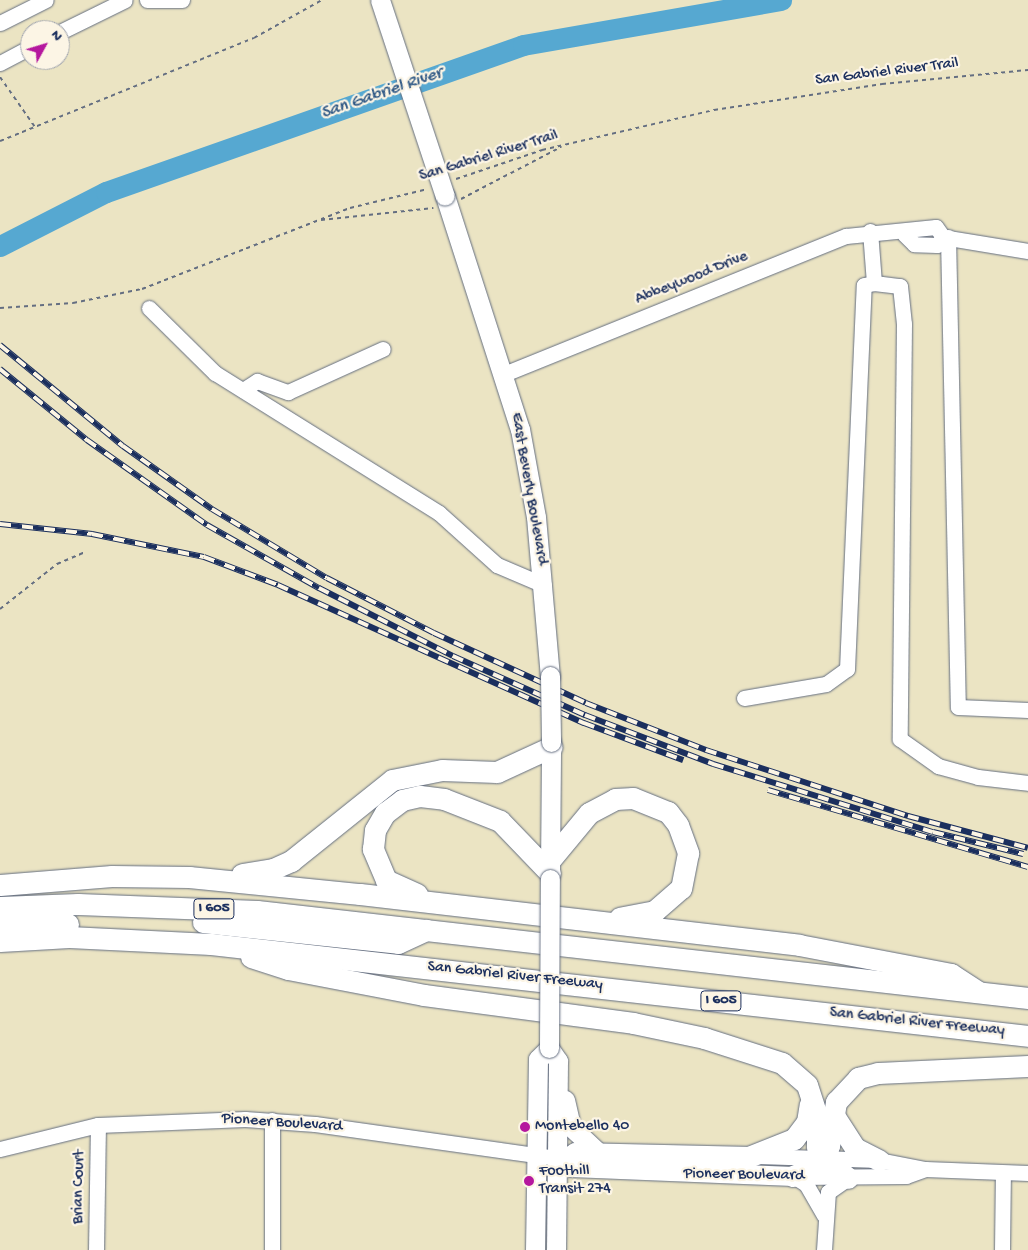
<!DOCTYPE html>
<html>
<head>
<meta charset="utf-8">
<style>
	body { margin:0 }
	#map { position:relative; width:1028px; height:1250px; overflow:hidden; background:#ebe4c3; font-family:"Gochi Hand",sans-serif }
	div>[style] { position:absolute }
	.river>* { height:21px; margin:-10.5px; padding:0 10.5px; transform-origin:10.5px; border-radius:10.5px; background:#56a8d1 }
	.path>* { height:2px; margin-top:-1px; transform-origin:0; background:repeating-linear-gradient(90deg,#646e81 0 4px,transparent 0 8px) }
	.roads { filter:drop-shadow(0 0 1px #646e81) drop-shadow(0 0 1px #646e81) }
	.minor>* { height:15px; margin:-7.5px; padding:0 7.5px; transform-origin:7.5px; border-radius:7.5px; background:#fff }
	.major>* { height:19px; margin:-9.5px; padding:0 9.5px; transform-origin:9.5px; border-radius:9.5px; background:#fff }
	.highway>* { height:21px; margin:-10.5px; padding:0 10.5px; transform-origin:10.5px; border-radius:10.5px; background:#fff }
	.rail>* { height:5.5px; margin-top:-2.75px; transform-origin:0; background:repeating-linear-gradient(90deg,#fcf5e5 0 11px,#1b2f5e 0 22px); box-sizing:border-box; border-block:1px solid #1b2f5e }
	.bridges { filter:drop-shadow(0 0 1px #646e81) drop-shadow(0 0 1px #646e81) }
	.major-bridge>* { height:19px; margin:-9.5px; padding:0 9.5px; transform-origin:9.5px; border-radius:9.5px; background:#fff }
	.dots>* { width:14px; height:14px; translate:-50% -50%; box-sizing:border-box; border:2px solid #fcf5e5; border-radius:50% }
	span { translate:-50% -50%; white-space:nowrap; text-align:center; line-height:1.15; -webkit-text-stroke:4.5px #fcf5e5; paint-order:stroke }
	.shield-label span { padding:1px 4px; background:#fcf5e5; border:1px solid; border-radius:4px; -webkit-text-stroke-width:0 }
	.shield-label { font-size:15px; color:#1b2f5e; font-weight:700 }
	.street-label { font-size:16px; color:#1b2f5e }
	.poi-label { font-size:16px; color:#1b2f5e }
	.left { translate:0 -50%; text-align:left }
	.water-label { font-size:18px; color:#305986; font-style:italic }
	.north { position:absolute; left:20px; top:20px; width:50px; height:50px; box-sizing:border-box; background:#fcf5e5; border:1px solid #a2a6af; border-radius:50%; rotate:51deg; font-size:14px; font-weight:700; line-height:20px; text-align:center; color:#1b2f5e }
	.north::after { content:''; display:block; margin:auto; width:18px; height:22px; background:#b5179e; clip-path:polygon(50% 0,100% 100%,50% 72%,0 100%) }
</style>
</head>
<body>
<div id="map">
	<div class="river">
		<i style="left:0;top:246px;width:119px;rotate:-27deg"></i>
		<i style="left:106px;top:192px;width:442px;rotate:-19.4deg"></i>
		<i style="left:523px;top:45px;width:262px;rotate:-9.9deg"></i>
	</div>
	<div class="path">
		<i style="left:0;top:77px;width:61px;rotate:55deg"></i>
		<i style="left:0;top:141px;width:274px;rotate:-22.1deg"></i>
		<i style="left:254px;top:38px;width:78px;rotate:-29.2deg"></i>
		<i style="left:456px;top:179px;width:91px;rotate:-18.6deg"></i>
		<i style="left:542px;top:150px;width:177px;rotate:-13.1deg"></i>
		<i style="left:714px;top:110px;width:170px;rotate:-8.8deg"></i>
		<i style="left:882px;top:84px;width:147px;rotate:-5.5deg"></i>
		<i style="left:461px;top:199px;width:113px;rotate:-27.5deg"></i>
		<i style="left:321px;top:220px;width:113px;rotate:-6.1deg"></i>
		<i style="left:0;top:308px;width:73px;rotate:-3.9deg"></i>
		<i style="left:73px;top:303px;width:70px;rotate:-11.5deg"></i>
		<i style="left:142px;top:289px;width:223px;rotate:-21.3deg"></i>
		<i style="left:350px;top:208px;width:80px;rotate:-13.7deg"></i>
		<i style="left:0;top:609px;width:73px;rotate:-38.3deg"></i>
		<i style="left:57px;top:564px;width:30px;rotate:-23deg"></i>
	</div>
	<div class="roads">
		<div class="minor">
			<i style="left:147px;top:0;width:35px"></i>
			<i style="left:0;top:23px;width:51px;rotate:-26.6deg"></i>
			<i style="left:60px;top:32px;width:72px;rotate:-26.2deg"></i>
			<i style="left:0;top:63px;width:34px;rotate:-28deg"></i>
			<i style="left:870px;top:231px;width:52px;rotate:85.6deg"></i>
			<i style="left:874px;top:283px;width:26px;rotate:7deg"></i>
			<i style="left:900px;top:286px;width:38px;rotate:84deg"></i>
			<i style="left:904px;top:324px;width:415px;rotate:90.6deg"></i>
			<i style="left:900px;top:739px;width:47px;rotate:35.4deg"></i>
			<i style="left:938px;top:766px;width:41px;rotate:15.4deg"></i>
			<i style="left:978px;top:777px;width:50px;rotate:6.8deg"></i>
			<i style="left:943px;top:237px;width:86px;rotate:9.4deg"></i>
			<i style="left:948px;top:237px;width:470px;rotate:88.8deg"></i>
			<i style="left:958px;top:707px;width:70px;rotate:2.5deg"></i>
			<i style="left:149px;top:308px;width:93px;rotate:44.6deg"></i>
			<i style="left:215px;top:373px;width:264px;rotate:32deg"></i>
			<i style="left:439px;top:513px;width:78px;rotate:41.9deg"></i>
			<i style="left:497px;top:565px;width:51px;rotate:23.1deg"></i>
			<i style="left:504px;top:374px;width:369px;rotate:-22deg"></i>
			<i style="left:846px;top:236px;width:90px;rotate:-5.7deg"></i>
			<i style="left:936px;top:227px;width:12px;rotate:55deg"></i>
			<i style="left:943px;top:237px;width:10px;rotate:127deg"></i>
			<i style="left:937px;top:245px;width:23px;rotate:-178deg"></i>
			<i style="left:914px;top:244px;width:14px;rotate:-135deg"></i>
			<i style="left:243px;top:390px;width:17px;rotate:-33deg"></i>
			<i style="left:257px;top:381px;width:33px;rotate:20deg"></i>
			<i style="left:288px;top:392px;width:104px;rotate:-24.4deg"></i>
			<i style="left:744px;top:698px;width:83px;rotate:-9.7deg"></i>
			<i style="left:826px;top:684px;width:26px;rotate:-36deg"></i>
			<i style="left:847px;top:669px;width:384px;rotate:-87.5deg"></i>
			<i style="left:864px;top:285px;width:10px;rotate:-11deg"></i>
			<i style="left:0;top:1149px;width:101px;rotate:-13.8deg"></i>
			<i style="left:98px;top:1125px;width:147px;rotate:-2.3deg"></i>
			<i style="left:245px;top:1119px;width:70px;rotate:4.1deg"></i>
			<i style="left:315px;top:1124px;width:243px;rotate:8deg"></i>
			<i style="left:758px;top:1156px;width:121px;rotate:1.9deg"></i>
			<i style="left:879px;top:1160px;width:47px;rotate:11.1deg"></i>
			<i style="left:925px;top:1169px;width:103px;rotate:2.2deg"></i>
			<i style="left:793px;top:1176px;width:15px;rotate:32deg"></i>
			<i style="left:806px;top:1184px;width:36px;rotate:60deg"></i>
			<i style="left:797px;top:1177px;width:109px;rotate:-0.5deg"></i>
			<i style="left:906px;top:1176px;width:20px;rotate:-20deg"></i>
			<i style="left:96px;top:1250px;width:125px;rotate:-89.1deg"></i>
			<i style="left:272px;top:1250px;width:130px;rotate:-90deg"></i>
			<i style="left:824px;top:1250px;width:58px;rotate:-86.1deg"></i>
			<i style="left:828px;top:1192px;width:24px;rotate:-35deg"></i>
			<i style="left:1002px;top:1250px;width:77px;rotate:-89.3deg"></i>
		</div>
		<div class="major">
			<i style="left:445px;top:196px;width:245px;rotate:72.2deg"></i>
			<i style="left:520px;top:429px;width:89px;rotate:79.7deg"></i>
			<i style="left:536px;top:517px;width:160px;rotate:85deg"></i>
			<i style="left:550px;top:869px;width:127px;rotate:-89.5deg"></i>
			<i style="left:565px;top:1100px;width:28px;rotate:77deg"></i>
			<i style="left:571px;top:1127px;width:38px;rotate:43deg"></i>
			<i style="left:556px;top:1158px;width:9px;rotate:6deg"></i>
			<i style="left:565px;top:1159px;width:10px;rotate:53deg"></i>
			<i style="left:571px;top:1167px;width:222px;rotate:2.3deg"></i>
			<i style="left:565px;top:1159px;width:12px;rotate:-35deg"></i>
			<i style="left:575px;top:1152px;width:176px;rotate:1.3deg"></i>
			<i style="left:535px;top:1250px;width:191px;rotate:-89.1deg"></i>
			<i style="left:538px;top:1059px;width:16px;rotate:-45deg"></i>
			<i style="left:549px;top:1048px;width:16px;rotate:55deg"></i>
			<i style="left:558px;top:1061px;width:189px;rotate:90.6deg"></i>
		</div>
		<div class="highway">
			<i style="left:550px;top:860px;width:61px;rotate:-50.3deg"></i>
			<i style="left:589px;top:813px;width:30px;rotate:-28deg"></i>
			<i style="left:615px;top:799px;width:18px;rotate:-3deg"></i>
			<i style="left:633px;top:798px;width:38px;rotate:22deg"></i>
			<i style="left:668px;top:812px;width:16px;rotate:52deg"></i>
			<i style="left:678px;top:825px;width:30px;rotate:70deg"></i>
			<i style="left:688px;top:853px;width:36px;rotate:101deg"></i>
			<i style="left:681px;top:888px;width:35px;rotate:139deg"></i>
			<i style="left:655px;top:911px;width:36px;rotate:169deg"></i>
			<i style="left:242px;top:874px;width:31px;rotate:-9deg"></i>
			<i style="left:273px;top:869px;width:20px;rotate:-24deg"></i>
			<i style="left:291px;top:861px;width:129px;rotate:-38.7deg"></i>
			<i style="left:392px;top:780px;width:51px;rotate:-11.3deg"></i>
			<i style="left:442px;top:770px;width:55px;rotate:2.1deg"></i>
			<i style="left:497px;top:772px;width:60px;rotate:-24.8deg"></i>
			<i style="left:0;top:885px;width:112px;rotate:-4.6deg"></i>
			<i style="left:112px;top:876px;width:77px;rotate:0.7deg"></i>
			<i style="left:189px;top:877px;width:172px;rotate:5.7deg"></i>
			<i style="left:360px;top:894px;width:442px;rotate:6.6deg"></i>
			<i style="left:799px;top:945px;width:155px;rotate:10.8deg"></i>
			<i style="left:951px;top:974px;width:33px;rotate:33deg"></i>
			<i style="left:417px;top:894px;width:34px;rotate:-156deg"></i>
			<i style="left:386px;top:880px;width:34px;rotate:-113deg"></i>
			<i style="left:373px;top:849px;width:19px;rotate:-84deg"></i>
			<i style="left:375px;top:830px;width:20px;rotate:-60deg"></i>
			<i style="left:385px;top:813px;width:21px;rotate:-37deg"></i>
			<i style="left:402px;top:800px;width:18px;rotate:-13deg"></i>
			<i style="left:420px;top:796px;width:24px;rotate:7deg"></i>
			<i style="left:444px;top:799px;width:60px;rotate:21.4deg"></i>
			<i style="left:500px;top:821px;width:72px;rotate:46.1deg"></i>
			<i style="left:0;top:907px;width:78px;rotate:-2.2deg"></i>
			<i style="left:78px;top:904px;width:179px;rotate:2.2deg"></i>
			<i style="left:257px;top:911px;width:776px;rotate:6.44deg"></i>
			<i style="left:203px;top:922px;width:196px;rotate:6.1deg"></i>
			<i style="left:398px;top:943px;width:31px;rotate:-25deg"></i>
			<i style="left:0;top:925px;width:68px;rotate:-0.8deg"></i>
			<i style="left:0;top:941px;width:69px;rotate:-3.3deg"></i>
			<i style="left:69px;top:937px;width:142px;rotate:2.8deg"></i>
			<i style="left:211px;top:944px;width:822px;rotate:6.42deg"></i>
			<i style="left:251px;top:957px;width:39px;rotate:18deg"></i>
			<i style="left:288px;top:969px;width:138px;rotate:10.8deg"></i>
			<i style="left:424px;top:995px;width:211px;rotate:7.6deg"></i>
			<i style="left:633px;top:1023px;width:73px;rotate:11.9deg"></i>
			<i style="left:704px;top:1038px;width:82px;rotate:17.8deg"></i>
			<i style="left:782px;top:1063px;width:33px;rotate:41deg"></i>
			<i style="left:807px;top:1085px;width:32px;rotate:72deg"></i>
			<i style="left:817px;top:1115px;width:32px;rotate:90deg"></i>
			<i style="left:817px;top:1147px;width:11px;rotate:63deg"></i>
			<i style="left:822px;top:1157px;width:33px;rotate:39deg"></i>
			<i style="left:833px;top:1114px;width:40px;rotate:57.1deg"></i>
			<i style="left:855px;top:1148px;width:27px;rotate:27deg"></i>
			<i style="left:751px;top:1156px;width:46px;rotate:-21.6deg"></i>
			<i style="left:794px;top:1139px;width:21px;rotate:-53deg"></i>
			<i style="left:807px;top:1122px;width:18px;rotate:-81deg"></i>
			<i style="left:793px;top:1176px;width:22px;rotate:-22deg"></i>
			<i style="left:813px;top:1168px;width:14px;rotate:-51deg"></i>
			<i style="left:822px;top:1157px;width:13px;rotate:-58deg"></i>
			<i style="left:829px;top:1146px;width:45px;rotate:-81deg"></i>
			<i style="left:836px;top:1102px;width:33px;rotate:-47deg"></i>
			<i style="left:858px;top:1078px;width:21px;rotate:-14deg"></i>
			<i style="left:878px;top:1073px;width:150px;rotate:-2.7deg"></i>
		</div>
	</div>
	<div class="rail">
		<i style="left:0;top:345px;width:159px;rotate:39.4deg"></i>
		<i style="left:123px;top:446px;width:109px;rotate:35.3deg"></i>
		<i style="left:212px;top:509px;width:134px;rotate:31deg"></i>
		<i style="left:327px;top:578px;width:120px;rotate:27.2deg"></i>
		<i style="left:434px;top:633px;width:167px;rotate:24.7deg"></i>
		<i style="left:586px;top:703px;width:129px;rotate:21.4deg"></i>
		<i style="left:706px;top:750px;width:213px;rotate:18.1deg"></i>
		<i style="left:908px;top:816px;width:124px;rotate:14.9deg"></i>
		<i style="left:0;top:369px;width:112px;rotate:39.2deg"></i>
		<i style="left:87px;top:440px;width:147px;rotate:35.3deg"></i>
		<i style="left:207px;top:525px;width:129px;rotate:29.4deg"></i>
		<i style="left:319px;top:588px;width:150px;rotate:26.9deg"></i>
		<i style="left:453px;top:656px;width:145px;rotate:24.1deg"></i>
		<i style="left:585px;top:715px;width:137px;rotate:20.9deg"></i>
		<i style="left:713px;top:764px;width:230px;rotate:17.2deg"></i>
		<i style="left:933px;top:832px;width:93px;rotate:13.7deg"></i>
		<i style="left:0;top:524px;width:93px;rotate:6.2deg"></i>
		<i style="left:92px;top:534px;width:114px;rotate:11.6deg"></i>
		<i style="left:204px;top:557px;width:79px;rotate:20.7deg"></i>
		<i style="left:278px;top:585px;width:336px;rotate:24.3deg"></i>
		<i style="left:584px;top:723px;width:106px;rotate:20.5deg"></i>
		<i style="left:768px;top:790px;width:271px;rotate:16.5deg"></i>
	</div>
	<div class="bridges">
		<div class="major-bridge">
			<i style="left:380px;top:0;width:206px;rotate:71.7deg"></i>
			<i style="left:550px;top:676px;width:66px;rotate:89.1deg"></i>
			<i style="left:549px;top:1048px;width:169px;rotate:-89.7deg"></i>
		</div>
	</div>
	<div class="dots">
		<i style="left:525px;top:1127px;background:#b5179e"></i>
		<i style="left:529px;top:1181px;background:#b5179e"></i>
	</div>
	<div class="shield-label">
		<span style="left:214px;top:909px">I 605</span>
		<span style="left:721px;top:1001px">I 605</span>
	</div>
	<div class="street-label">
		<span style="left:887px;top:73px;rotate:-7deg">San Gabriel River Trail</span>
		<span style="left:489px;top:157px;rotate:-17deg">San Gabriel River Trail</span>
		<span style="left:692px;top:279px;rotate:-22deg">Abbeywood Drive</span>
		<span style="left:528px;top:489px;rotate:80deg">East Beverly Boulevard</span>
		<span style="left:515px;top:977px;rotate:6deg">San Gabriel River Freeway</span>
		<span style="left:917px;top:1023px;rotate:6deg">San Gabriel River Freeway</span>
		<span style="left:282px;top:1124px;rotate:4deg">Pioneer Boulevard</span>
		<span style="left:744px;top:1176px;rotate:1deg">Pioneer Boulevard</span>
		<span style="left:80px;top:1187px;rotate:-89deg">Brian Court</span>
	</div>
	<div class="poi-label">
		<span class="left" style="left:535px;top:1127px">Montebello 40</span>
		<span class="left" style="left:539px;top:1181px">Foothill<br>Transit 274</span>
	</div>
	<div class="water-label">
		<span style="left:382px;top:94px;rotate:-19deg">San Gabriel River</span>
	</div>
	<div class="north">N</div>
</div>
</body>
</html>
